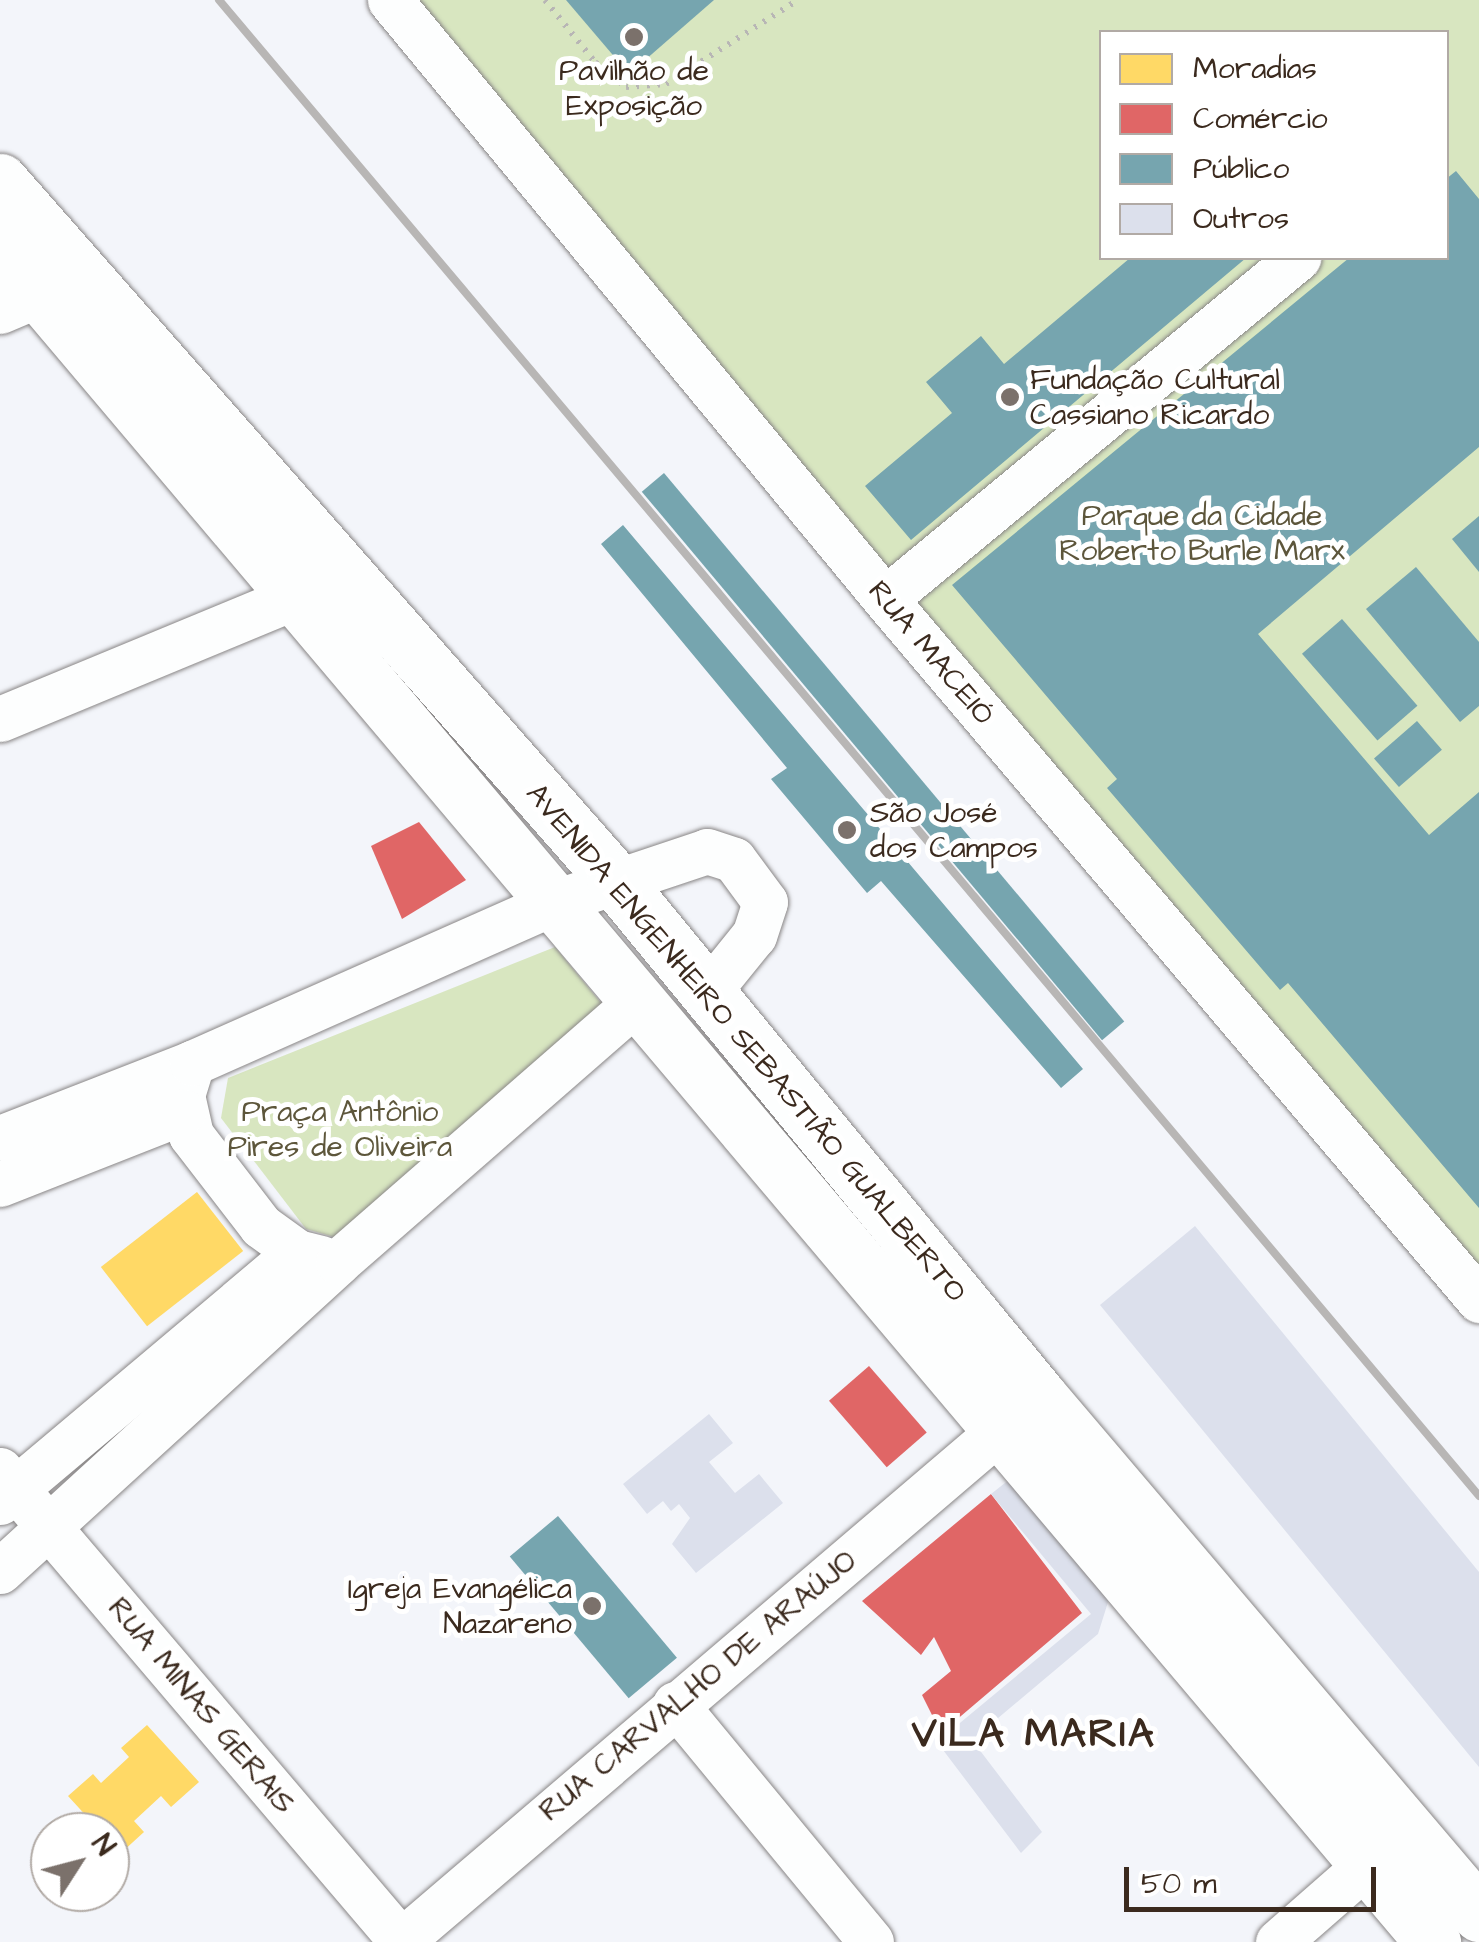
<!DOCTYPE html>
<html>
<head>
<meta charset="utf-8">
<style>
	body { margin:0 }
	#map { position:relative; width:1479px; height:1942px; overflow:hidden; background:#f3f5fa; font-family:"Architects Daughter",sans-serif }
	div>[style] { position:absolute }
	.green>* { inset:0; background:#d8e6c0 }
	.homes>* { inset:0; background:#ffd966; transform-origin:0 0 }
	.shops>* { inset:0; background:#e06666; transform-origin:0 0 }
	.public>* { inset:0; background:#76a5af; transform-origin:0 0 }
	.building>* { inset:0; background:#dce0ec }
	.path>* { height:6px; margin-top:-3px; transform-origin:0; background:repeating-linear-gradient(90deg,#b8b6b5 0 2.5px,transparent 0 10.5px) }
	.roads { filter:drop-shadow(0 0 2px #898686) drop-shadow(0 0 2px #898686) }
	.minor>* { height:45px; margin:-22.5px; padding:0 22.5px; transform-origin:22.5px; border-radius:22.5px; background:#fdfefe }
	.major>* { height:55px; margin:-27.5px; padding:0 27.5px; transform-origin:27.5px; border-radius:27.5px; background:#fdfefe }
	.rail>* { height:8px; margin:-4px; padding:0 4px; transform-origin:4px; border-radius:4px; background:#b8b6b5 }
	.dots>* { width:28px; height:28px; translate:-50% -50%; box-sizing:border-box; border:5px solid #fff; border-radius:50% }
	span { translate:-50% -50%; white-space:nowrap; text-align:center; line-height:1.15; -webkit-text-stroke:10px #fff; paint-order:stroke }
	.poi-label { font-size:30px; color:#3b2a1e }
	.left { translate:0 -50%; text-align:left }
	.right { translate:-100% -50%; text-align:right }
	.park-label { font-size:30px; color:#5d563b }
	.street-label { font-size:30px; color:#3b2a1e }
	.district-label { font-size:40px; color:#3b2a1e; font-weight:700; letter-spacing:2.5px }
	.legend { position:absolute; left:1099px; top:30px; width:350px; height:230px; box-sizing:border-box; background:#fff; border:2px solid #b1aaa5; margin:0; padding:12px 18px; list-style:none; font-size:30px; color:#3b2a1e }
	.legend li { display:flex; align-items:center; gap:20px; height:50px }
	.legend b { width:50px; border:2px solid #b1aaa5 }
	.north { position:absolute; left:30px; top:1812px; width:100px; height:100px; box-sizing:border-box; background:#fff; border:2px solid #b1aaa5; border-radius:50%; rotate:54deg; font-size:28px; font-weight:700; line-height:40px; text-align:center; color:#3b2a1e }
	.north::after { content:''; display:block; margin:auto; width:35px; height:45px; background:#7b716b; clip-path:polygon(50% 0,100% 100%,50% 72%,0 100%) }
	.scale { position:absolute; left:1124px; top:1867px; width:252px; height:45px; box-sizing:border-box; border:5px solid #3b2a1e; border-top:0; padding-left:12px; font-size:30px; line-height:35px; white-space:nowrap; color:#3b2a1e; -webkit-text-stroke:8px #fff; paint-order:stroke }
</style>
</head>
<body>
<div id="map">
	<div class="green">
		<i style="clip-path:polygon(evenodd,403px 0,1479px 0,1479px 1302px,403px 0,1102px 32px,1446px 32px,1446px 258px,1102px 258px,1102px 32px)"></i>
		<i style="clip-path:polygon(555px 947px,607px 1010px,348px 1241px,306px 1229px,221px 1118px,228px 1078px)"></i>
	</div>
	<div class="homes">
		<i style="left:197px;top:1192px;width:75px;height:122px;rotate:52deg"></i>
		<i style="clip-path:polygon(147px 1725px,199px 1782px,171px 1807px,161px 1796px,134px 1821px,144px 1832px,121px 1853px,110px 1832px,101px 1832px,68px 1796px,93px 1774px,101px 1783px,129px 1757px,121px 1748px)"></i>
	</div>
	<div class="shops">
		<i style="clip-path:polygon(419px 822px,466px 880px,402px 919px,371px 846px)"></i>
		<i style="left:869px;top:1366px;width:88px;height:53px;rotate:49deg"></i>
		<i style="clip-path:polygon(991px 1494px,1082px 1613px,941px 1733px,922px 1695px,951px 1671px,934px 1637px,921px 1655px,862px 1601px)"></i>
	</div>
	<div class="public">
		<i style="clip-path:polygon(566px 0,714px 0,629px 74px)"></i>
		<i style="clip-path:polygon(1456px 171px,1479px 199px,1479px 447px,1258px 634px,1429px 835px,1479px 792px,1479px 1208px,1288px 983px,1280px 990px,1107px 788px,1117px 779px,952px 585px,1349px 258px,1446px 258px,1446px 179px)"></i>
		<i style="clip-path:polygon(1130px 258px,1246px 258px,911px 540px,865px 486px,952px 413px,926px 382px,981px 336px,1004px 364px)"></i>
		<i style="left:664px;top:473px;width:716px;height:29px;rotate:50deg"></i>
		<i style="clip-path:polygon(1479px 516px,1479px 572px,1452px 539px)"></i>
		<i style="clip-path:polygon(623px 525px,1083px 1069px,1061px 1088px,881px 881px,867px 893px,771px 779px,787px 768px,601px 544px)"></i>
		<i style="clip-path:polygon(1416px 567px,1479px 642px,1479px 706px,1460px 722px,1366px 609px)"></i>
		<i style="left:1342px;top:619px;width:115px;height:53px;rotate:49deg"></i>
		<i style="left:1417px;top:721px;width:38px;height:57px;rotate:49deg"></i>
		<i style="left:558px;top:1516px;width:185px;height:63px;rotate:50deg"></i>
	</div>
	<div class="building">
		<i style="clip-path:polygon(1195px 1226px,1479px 1572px,1479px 1767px,1100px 1305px)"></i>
		<i style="clip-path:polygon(709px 1414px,733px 1443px,709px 1462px,735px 1493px,759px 1474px,783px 1503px,696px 1573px,672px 1544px,690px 1518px,679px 1504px,671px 1511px,663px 1501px,647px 1514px,623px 1484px)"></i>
		<i style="clip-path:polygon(1010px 1479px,1109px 1599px,1098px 1634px,972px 1740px,1042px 1832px,1021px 1853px,937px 1742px,1091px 1614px,991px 1494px)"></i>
	</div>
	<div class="path">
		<i style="left:545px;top:0;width:80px;rotate:51.1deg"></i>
		<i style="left:595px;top:62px;width:40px;rotate:39deg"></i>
		<i style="left:626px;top:87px;width:40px;rotate:-4.3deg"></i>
		<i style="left:666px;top:84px;width:156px;rotate:-32.5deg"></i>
	</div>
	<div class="roads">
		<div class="minor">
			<i style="left:390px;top:0;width:777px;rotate:50.43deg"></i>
			<i style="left:885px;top:599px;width:919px;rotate:49.72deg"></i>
			<i style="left:0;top:311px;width:43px;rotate:-23deg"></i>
			<i style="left:885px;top:599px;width:536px;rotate:-39.55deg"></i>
			<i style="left:0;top:719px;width:318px;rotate:-22.5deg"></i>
			<i style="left:192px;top:1063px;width:34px;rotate:107deg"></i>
			<i style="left:182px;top:1095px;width:41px;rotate:77.3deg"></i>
			<i style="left:191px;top:1135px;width:115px;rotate:52.4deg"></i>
			<i style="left:261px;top:1226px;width:44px;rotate:35.8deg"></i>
			<i style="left:297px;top:1252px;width:25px;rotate:14deg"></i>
			<i style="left:0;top:1138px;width:206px;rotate:-21.3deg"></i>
			<i style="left:192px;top:1063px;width:397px;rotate:-23.9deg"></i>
			<i style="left:555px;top:902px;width:160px;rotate:-18.5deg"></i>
			<i style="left:707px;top:851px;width:28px;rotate:18deg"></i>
			<i style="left:734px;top:860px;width:52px;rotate:53.6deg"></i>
			<i style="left:765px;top:902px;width:35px;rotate:108deg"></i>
			<i style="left:754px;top:935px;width:75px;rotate:129deg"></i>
			<i style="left:0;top:1184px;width:197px;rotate:-21.5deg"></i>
			<i style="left:0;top:1470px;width:620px;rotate:49.58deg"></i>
			<i style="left:0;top:1502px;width:388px;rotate:-40.1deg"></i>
			<i style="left:0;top:1571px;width:458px;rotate:-42.4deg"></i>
			<i style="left:338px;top:1262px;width:394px;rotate:-41.1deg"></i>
			<i style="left:675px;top:1704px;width:308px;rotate:50.5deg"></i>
			<i style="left:400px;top:1942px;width:823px;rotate:-40.47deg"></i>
			<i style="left:1278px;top:1942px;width:118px;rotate:-41.2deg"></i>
		</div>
		<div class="major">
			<i style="left:0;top:181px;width:930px;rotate:48.66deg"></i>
			<i style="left:614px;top:879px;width:669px;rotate:50.58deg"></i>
			<i style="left:1039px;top:1396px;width:680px;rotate:49.65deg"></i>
			<i style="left:0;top:247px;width:2220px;rotate:49.79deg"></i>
		</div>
	</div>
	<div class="rail">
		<i style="left:219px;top:0;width:1956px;rotate:49.89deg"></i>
	</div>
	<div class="dots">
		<i style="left:634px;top:37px;background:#7b716b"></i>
		<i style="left:1010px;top:397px;background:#7b716b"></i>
		<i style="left:847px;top:830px;background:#7b716b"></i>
		<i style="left:592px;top:1606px;background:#7b716b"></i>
	</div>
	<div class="poi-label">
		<span style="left:634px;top:88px">Pavilhão de<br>Exposição</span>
		<span class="left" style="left:1030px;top:397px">Fundação Cultural<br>Cassiano Ricardo</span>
		<span class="left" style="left:870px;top:830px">São José<br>dos Campos</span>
		<span class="right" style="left:572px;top:1606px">Igreja Evangélica<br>Nazareno</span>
	</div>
	<div class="park-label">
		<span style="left:1202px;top:533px">Parque da Cidade<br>Roberto Burle Marx</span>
		<span style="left:340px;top:1129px">Praça Antônio<br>Pires de Oliveira</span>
	</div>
	<div class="street-label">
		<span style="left:931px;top:653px;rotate:50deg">RUA MACEIÓ</span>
		<span style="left:746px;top:1043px;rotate:50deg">AVENIDA ENGENHEIRO SEBASTIÃO GUALBERTO</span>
		<span style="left:698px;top:1686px;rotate:-40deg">RUA CARVALHO DE ARAÚJO</span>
		<span style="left:201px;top:1706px;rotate:50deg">RUA MINAS GERAIS</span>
	</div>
	<div class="district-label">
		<span style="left:1034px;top:1735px">VILA MARIA</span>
	</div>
	<ul class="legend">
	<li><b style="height:28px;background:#ffd966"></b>Moradias</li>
	<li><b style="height:28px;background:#e06666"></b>Comércio</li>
	<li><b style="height:28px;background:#76a5af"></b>Público</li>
	<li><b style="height:28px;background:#dce0ec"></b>Outros</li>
	</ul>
	<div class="north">N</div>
	<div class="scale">50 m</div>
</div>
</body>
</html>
